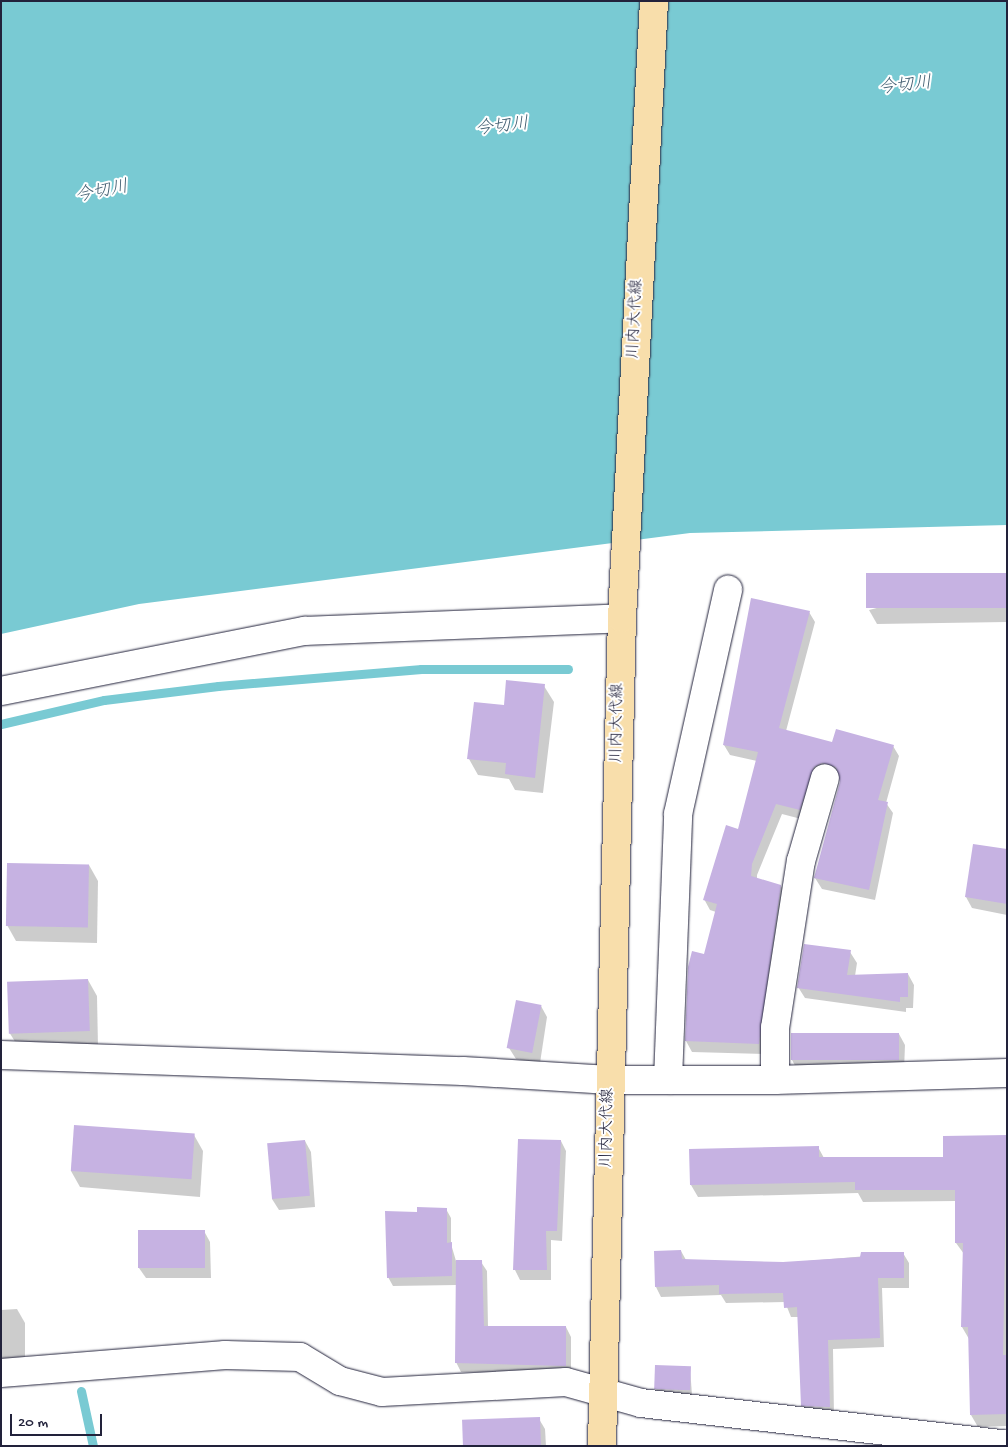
<!DOCTYPE html>
<html>
<head>
<meta charset="utf-8">
<style>
	body { margin:0 }
	#map { position:relative; width:1008px; height:1447px; overflow:hidden; background:#fff; font-family:"Gochi Hand","Klee One",sans-serif }
	div>[style] { position:absolute }
	.water>* { inset:0; background:#79cad3 }
	.shadow>* { inset:0; background:#0003 }
	.stream>* { height:9px; margin:-4.5px; padding:0 4.5px; transform-origin:4.5px; border-radius:4.5px; background:#79cad3 }
	.building>* { inset:0; background:#c6b2e2; transform-origin:0 0 }
	.roads { filter:drop-shadow(0 0 1px #22223b) drop-shadow(0 0 1px #22223b) }
	.minor>* { height:28px; margin:-14px; padding:0 14px; transform-origin:14px; border-radius:14px; background:#fff }
	.major>* { height:28px; margin:-14px; padding:0 14px; transform-origin:14px; border-radius:14px; background:#f8deab }
	span { translate:-50% -50%; white-space:nowrap; text-align:center; line-height:1.15; -webkit-text-stroke:4px #fff; paint-order:stroke }
	.street-label { font-size:16px; color:#22223b }
	.water-label { font-size:18px; color:#405d70; font-style:italic }
	.frame { position:absolute; inset:0; border:2px solid #22223b; pointer-events:none }
	.scale { position:absolute; left:10px; top:1414px; width:92px; height:22px; box-sizing:border-box; border:2px solid #22223b; border-top:0; padding-left:6px; font-size:15px; line-height:18px; white-space:nowrap; color:#22223b; -webkit-text-stroke:4px #fff; paint-order:stroke }
</style>
</head>
<body>
<div id="map">
	<div class="water">
		<i style="clip-path:polygon(1px 1px,1007px 1px,1007px 525px,690px 533px,139px 604px,1px 634px)"></i>
	</div>
	<div class="shadow">
		<i style="clip-path:polygon(1007px 574px,1007px 622px,877px 624px,869px 610px)"></i>
		<i style="clip-path:polygon(809px 612px,815px 622px,786px 731px,833px 743px,893px 746px,899px 756px,886px 803px,893px 813px,875px 900px,822px 889px,815px 878px,841px 782px,840px 776px,828px 773px,805px 820px,782px 814px,757px 875px,757px 879px,781px 886px,787px 897px,765px 1054px,692px 1052px,686px 1041px,716px 912px,710px 910px,704px 899px,739px 831px,757px 761px,730px 755px,724px 745px)"></i>
		<i style="clip-path:polygon(544px 686px,554px 702px,543px 793px,515px 790px,509px 779px,478px 775px,469px 759px,505px 707px)"></i>
		<i style="clip-path:polygon(974px 845px,1007px 851px,1007px 915px,972px 908px,966px 897px)"></i>
		<i style="clip-path:polygon(89px 865px,98px 881px,97px 943px,16px 941px,7px 925px)"></i>
		<i style="clip-path:polygon(850px 952px,857px 963px,855px 976px,908px 974px,914px 985px,913px 1008px,906px 1008px,906px 1012px,805px 998px,798px 987px)"></i>
		<i style="clip-path:polygon(88px 980px,97px 996px,98px 1047px,19px 1048px,9px 1032px)"></i>
		<i style="clip-path:polygon(541px 1006px,547px 1017px,540px 1063px,516px 1059px,509px 1048px)"></i>
		<i style="clip-path:polygon(899px 1034px,905px 1045px,904px 1070px,798px 1071px,792px 1060px)"></i>
		<i style="clip-path:polygon(194px 1135px,203px 1151px,200px 1197px,80px 1187px,71px 1171px)"></i>
		<i style="clip-path:polygon(1007px 1136px,1007px 1426px,978px 1427px,971px 1415px,969px 1339px,962px 1327px,964px 1254px,956px 1243px,956px 1201px,863px 1202px,858px 1193px,698px 1197px,691px 1185px,690px 1150px,818px 1147px,824px 1158px,944px 1158px)"></i>
		<i style="clip-path:polygon(519px 1140px,561px 1141px,566px 1151px,562px 1241px,551px 1240px,551px 1280px,520px 1280px,515px 1270px)"></i>
		<i style="clip-path:polygon(305px 1141px,311px 1152px,315px 1207px,279px 1210px,272px 1199px)"></i>
		<i style="clip-path:polygon(446px 1209px,451px 1218px,451px 1244px,456px 1261px,481px 1262px,487px 1271px,488px 1327px,566px 1327px,571px 1337px,571px 1376px,461px 1372px,456px 1362px,457px 1285px,393px 1286px,388px 1277px,418px 1213px)"></i>
		<i style="clip-path:polygon(204px 1231px,210px 1242px,211px 1278px,146px 1278px,139px 1268px)"></i>
		<i style="clip-path:polygon(681px 1251px,686px 1260px,783px 1263px,903px 1253px,909px 1263px,909px 1288px,882px 1288px,884px 1347px,833px 1349px,834px 1416px,808px 1415px,802px 1405px,799px 1317px,791px 1317px,785px 1302px,726px 1303px,721px 1295px,661px 1297px,656px 1287px)"></i>
		<i style="clip-path:polygon(17px 1309px,25px 1323px,25px 1369px,1px 1370px,1px 1310px)"></i>
		<i style="clip-path:polygon(690px 1368px,692px 1395px,659px 1394px,656px 1389px)"></i>
		<i style="clip-path:polygon(539px 1419px,545px 1429px,546px 1446px,464px 1446px)"></i>
	</div>
	<div class="stream">
		<i style="left:1px;top:724px;width:106px;rotate:-13.1deg"></i>
		<i style="left:104px;top:700px;width:115px;rotate:-7deg"></i>
		<i style="left:218px;top:686px;width:204px;rotate:-4.8deg"></i>
		<i style="left:421px;top:669px;width:147px"></i>
		<i style="left:81px;top:1391px;width:56px;rotate:77.7deg"></i>
	</div>
	<div class="building">
		<i style="left:1007px;top:573px;width:35px;height:141px;rotate:90deg"></i>
		<i style="clip-path:polygon(751px 598px,810px 611px,779px 728px,832px 742px,836px 729px,894px 745px,878px 800px,888px 802px,869px 890px,814px 878px,840px 782px,836px 767px,822px 763px,814px 767px,800px 810px,776px 804px,752px 864px,751px 876px,781px 885px,759px 1044px,685px 1041px,688px 967px,692px 951px,704px 954px,717px 904px,703px 900px,726px 825px,738px 829px,758px 752px,723px 745px)"></i>
		<i style="clip-path:polygon(506px 680px,545px 684px,535px 778px,505px 774px,506px 763px,467px 759px,474px 702px,504px 705px)"></i>
		<i style="clip-path:polygon(973px 844px,1007px 849px,1007px 904px,965px 897px)"></i>
		<i style="left:7px;top:863px;width:82px;height:63px;rotate:1deg"></i>
		<i style="clip-path:polygon(804px 944px,851px 950px,847px 975px,908px 973px,908px 997px,900px 997px,900px 1002px,797px 988px)"></i>
		<i style="left:88px;top:979px;width:52px;height:81px;rotate:88deg"></i>
		<i style="left:516px;top:1000px;width:26px;height:49px;rotate:11deg"></i>
		<i style="left:791px;top:1033px;width:108px;height:27px"></i>
		<i style="left:74px;top:1125px;width:121px;height:46px;rotate:4deg"></i>
		<i style="clip-path:polygon(1007px 1135px,1003px 1355px,1007px 1355px,1007px 1414px,970px 1415px,968px 1327px,961px 1327px,963px 1243px,955px 1243px,955px 1190px,855px 1190px,855px 1182px,690px 1185px,689px 1149px,819px 1146px,819px 1157px,943px 1157px,943px 1136px)"></i>
		<i style="clip-path:polygon(518px 1139px,561px 1140px,557px 1231px,546px 1231px,547px 1270px,513px 1270px)"></i>
		<i style="left:305px;top:1140px;width:56px;height:38px;rotate:85deg"></i>
		<i style="clip-path:polygon(417px 1207px,447px 1208px,447px 1243px,452px 1242px,452px 1276px,387px 1278px,385px 1211px,417px 1212px)"></i>
		<i style="left:138px;top:1230px;width:67px;height:38px"></i>
		<i style="clip-path:polygon(681px 1250px,682px 1259px,783px 1262px,860px 1257px,861px 1252px,904px 1252px,904px 1278px,878px 1278px,880px 1338px,828px 1340px,830px 1407px,801px 1406px,797px 1307px,784px 1308px,783px 1293px,719px 1294px,719px 1285px,655px 1287px,654px 1251px)"></i>
		<i style="clip-path:polygon(456px 1260px,482px 1260px,484px 1326px,566px 1326px,566px 1366px,455px 1363px)"></i>
		<i style="left:655px;top:1365px;width:36px;height:24px;rotate:2deg"></i>
		<i style="left:540px;top:1417px;width:29px;height:78px;rotate:88deg"></i>
	</div>
	<div class="roads">
		<div class="minor">
			<i style="left:1px;top:691px;width:310px;rotate:-11.2deg"></i>
			<i style="left:305px;top:631px;width:317px;rotate:-2.3deg"></i>
			<i style="left:1px;top:1055px;width:462px;rotate:2deg"></i>
			<i style="left:463px;top:1071px;width:147px;rotate:3.5deg"></i>
			<i style="left:610px;top:1080px;width:165px"></i>
			<i style="left:775px;top:1080px;width:232px;rotate:-1.7deg"></i>
			<i style="left:668px;top:1080px;width:266px;rotate:-87.8deg"></i>
			<i style="left:678px;top:814px;width:230px;rotate:-77.4deg"></i>
			<i style="left:775px;top:1080px;width:52px;rotate:-90deg"></i>
			<i style="left:775px;top:1028px;width:169px;rotate:-81.2deg"></i>
			<i style="left:801px;top:861px;width:86px;rotate:-73.9deg"></i>
			<i style="left:1px;top:1373px;width:225px;rotate:-4.6deg"></i>
			<i style="left:225px;top:1355px;width:75px;rotate:1.5deg"></i>
			<i style="left:300px;top:1357px;width:47px;rotate:31deg"></i>
			<i style="left:340px;top:1381px;width:43px;rotate:14.7deg"></i>
			<i style="left:382px;top:1392px;width:184px;rotate:-3.1deg"></i>
			<i style="left:566px;top:1382px;width:78px;rotate:15.6deg"></i>
			<i style="left:641px;top:1403px;width:368px;rotate:6.5deg"></i>
		</div>
		<div class="major">
			<i style="left:602px;top:1446px;width:828px;rotate:-88.62deg"></i>
			<i style="left:622px;top:618px;width:618px;rotate:-87.03deg"></i>
		</div>
	</div>
	<div class="street-label">
		<span style="left:637px;top:319px;rotate:-87deg">川内大代線</span>
		<span style="left:619px;top:723px;rotate:-89deg">川内大代線</span>
		<span style="left:609px;top:1128px;rotate:-89deg">川内大代線</span>
	</div>
	<div class="water-label">
		<span style="left:905px;top:87px;rotate:-6deg">今切川</span>
		<span style="left:502px;top:128px;rotate:-6deg">今切川</span>
		<span style="left:102px;top:193px;rotate:-11deg">今切川</span>
	</div>
	<div class="frame"></div>
	<div class="scale">20 m</div>
</div>
</body>
</html>
